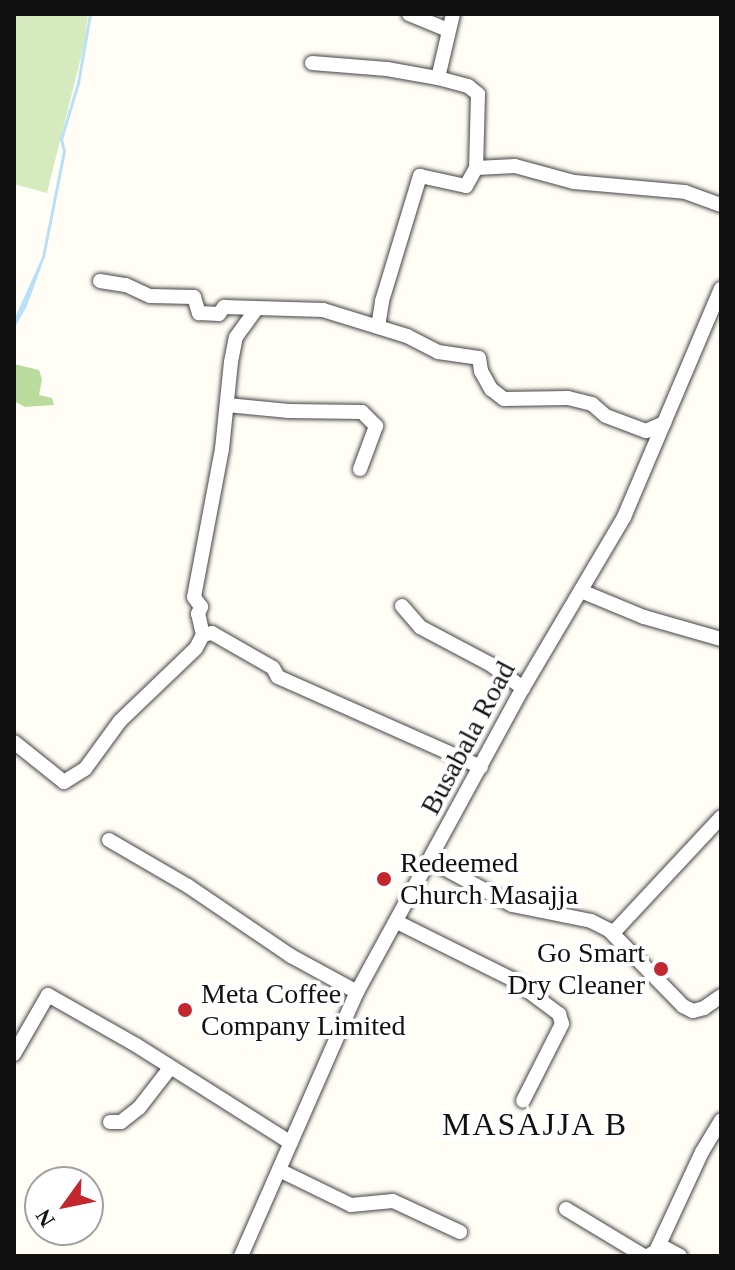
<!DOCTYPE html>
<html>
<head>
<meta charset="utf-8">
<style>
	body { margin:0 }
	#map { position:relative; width:735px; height:1270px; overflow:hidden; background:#fffdf5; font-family:"Times New Roman",serif }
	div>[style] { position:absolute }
	.green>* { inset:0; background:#d5ebbd }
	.forest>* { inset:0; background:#b9dc9c }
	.water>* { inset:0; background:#b9e0f7 }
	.stream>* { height:3px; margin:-1.5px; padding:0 1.5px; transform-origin:1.5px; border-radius:1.5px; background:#b9e0f7 }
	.roads { filter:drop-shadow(0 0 2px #444) drop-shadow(0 0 2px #444) }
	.minor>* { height:14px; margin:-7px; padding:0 7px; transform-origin:7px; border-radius:7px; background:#fff }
	.dots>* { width:22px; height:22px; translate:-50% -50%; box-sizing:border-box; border:4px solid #fff; border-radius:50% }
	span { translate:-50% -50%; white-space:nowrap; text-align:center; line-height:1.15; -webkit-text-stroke:8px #fff; paint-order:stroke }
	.street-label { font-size:28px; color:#111 }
	.poi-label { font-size:28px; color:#111 }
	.left { translate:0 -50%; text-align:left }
	.right { translate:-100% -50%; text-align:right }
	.quarter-label { font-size:32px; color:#111; letter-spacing:2px }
	.frame { position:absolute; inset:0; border:16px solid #111; pointer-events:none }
	.north { position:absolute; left:24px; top:1166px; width:80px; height:80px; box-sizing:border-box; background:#fff; border:2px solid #a0a0a0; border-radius:50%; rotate:237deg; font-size:22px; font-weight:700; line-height:32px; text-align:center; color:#111 }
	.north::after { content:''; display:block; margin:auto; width:28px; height:36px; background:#c4262e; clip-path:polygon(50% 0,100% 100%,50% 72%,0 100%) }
</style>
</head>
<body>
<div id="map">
	<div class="green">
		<i style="clip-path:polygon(14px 14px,88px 14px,84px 45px,47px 193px,14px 184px)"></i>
	</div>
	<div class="forest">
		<i style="clip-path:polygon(14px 364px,39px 370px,42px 379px,39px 395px,52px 398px,54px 405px,25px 407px,14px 401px)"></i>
	</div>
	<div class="water">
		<i style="clip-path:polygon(43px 255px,45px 256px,27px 306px,14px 329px,14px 320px)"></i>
	</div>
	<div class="stream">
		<i style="left:43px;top:257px;width:108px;rotate:-78.8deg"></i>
		<i style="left:64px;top:151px;width:12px;rotate:-104deg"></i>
		<i style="left:61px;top:139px;width:59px;rotate:-73.1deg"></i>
		<i style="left:78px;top:83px;width:70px;rotate:-80.1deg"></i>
	</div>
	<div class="roads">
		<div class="minor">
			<i style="left:409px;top:14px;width:42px;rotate:22.3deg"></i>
			<i style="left:453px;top:14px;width:66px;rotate:103.2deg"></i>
			<i style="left:438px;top:78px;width:31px;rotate:15deg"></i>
			<i style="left:468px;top:86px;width:13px;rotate:39deg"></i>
			<i style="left:478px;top:94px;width:74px;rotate:91.5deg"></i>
			<i style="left:312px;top:63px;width:75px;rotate:4.6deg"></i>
			<i style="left:387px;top:69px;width:52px;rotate:10deg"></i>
			<i style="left:100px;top:281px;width:26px;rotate:9deg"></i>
			<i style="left:126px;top:285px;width:26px;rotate:25deg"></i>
			<i style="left:150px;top:296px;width:44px;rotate:1.3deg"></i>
			<i style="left:194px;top:297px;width:17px;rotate:73deg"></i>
			<i style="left:199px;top:313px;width:20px;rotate:3deg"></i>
			<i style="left:219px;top:314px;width:9px;rotate:-54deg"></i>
			<i style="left:224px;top:307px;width:99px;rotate:1.7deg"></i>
			<i style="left:323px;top:310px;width:88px;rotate:17.2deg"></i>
			<i style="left:407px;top:336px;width:35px;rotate:27deg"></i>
			<i style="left:438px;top:352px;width:41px;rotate:8.3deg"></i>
			<i style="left:479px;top:358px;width:13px;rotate:81deg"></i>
			<i style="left:481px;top:371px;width:21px;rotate:61deg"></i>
			<i style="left:491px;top:389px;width:16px;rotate:38deg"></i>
			<i style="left:504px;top:399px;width:64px;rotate:-0.9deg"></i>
			<i style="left:568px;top:398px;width:25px;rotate:14deg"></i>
			<i style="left:592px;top:404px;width:18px;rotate:41deg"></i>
			<i style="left:606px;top:416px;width:43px;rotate:20.6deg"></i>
			<i style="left:646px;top:431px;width:20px;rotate:-24deg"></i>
			<i style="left:378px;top:327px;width:26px;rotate:-81deg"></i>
			<i style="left:382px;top:301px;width:131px;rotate:-73.1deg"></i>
			<i style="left:420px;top:176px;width:47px;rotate:12.3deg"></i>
			<i style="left:466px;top:186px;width:21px;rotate:-61deg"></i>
			<i style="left:476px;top:168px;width:39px;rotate:-3deg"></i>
			<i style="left:515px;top:166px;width:61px;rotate:15.2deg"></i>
			<i style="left:574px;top:182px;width:111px;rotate:5.1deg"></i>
			<i style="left:685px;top:192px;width:38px;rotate:20deg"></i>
			<i style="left:227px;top:405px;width:62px;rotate:5.5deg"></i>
			<i style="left:289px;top:411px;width:73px;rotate:0.8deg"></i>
			<i style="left:362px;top:412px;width:20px;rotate:45deg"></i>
			<i style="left:376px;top:426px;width:46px;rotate:110.4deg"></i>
			<i style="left:581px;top:591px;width:68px;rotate:22.4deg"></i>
			<i style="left:644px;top:617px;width:80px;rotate:15.9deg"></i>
			<i style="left:402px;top:606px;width:28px;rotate:49deg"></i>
			<i style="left:420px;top:627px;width:79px;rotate:27.9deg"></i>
			<i style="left:490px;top:664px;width:41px;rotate:36deg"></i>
			<i style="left:203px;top:635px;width:22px;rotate:-103deg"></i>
			<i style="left:198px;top:614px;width:8px;rotate:-67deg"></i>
			<i style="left:201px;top:607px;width:12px;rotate:-125deg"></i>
			<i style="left:194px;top:597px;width:151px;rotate:-79.3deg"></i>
			<i style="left:222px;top:449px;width:87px;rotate:-84.1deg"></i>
			<i style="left:231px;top:362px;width:25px;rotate:-79deg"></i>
			<i style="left:236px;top:337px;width:34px;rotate:-54deg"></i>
			<i style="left:14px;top:742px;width:64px;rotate:38.7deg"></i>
			<i style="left:64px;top:782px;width:25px;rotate:-32deg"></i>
			<i style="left:85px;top:769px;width:59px;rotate:-53.9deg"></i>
			<i style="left:120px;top:721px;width:105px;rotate:-43.8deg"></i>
			<i style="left:196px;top:648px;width:15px;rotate:-62deg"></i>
			<i style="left:203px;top:635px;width:9px;rotate:-13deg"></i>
			<i style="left:212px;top:633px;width:70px;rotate:29.8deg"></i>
			<i style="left:273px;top:668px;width:10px;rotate:61deg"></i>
			<i style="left:278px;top:677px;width:222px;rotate:23.9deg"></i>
			<i style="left:109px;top:840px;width:91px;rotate:30.2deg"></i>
			<i style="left:188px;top:886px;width:125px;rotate:34.2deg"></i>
			<i style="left:291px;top:956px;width:75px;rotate:28.6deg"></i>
			<i style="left:431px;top:861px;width:92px;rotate:28.5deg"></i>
			<i style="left:512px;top:905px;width:81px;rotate:11.4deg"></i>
			<i style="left:591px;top:921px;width:20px;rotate:27deg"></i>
			<i style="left:609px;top:930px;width:106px;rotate:45.8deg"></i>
			<i style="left:683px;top:1006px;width:11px;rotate:27deg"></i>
			<i style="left:693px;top:1011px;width:11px;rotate:-15deg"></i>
			<i style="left:704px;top:1008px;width:21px;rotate:-35deg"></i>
			<i style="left:397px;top:922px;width:128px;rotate:26.4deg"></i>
			<i style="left:512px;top:979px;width:59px;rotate:36.7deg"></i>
			<i style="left:559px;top:1014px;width:10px;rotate:73deg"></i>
			<i style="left:562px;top:1024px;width:86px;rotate:116.9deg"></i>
			<i style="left:613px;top:933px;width:158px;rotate:-47deg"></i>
			<i style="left:14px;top:1054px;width:68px;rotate:-60deg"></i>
			<i style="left:48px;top:995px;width:101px;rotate:29.6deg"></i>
			<i style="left:136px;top:1045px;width:183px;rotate:32.3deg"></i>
			<i style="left:110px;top:1122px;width:11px"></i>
			<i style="left:121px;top:1122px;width:23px;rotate:-38deg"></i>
			<i style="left:139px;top:1108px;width:51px;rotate:-52.2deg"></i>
			<i style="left:279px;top:1170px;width:80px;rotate:25.9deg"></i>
			<i style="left:351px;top:1205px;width:42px;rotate:-5.4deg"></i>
			<i style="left:393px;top:1201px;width:74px;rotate:24.8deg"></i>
			<i style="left:566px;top:1209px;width:91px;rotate:31.1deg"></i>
			<i style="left:656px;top:1251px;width:109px;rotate:-65.1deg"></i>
			<i style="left:702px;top:1152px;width:37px;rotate:-59deg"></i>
			<i style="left:651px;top:1254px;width:15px;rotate:-23deg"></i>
			<i style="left:665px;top:1248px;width:17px;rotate:28deg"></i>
			<i style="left:241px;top:1256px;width:288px;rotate:-66.3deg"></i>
			<i style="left:357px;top:992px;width:346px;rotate:-61.4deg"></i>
			<i style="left:523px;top:688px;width:199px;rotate:-59.4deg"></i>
			<i style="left:624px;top:517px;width:248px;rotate:-67deg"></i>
		</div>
	</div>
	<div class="dots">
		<i style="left:384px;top:879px;background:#c4262e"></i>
		<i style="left:661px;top:969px;background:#c4262e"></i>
		<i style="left:185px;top:1010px;background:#c4262e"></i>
	</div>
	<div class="street-label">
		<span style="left:468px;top:738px;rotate:-62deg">Busabala Road</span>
	</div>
	<div class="poi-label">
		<span class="left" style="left:400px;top:879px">Redeemed<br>Church Masajja</span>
		<span class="right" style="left:645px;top:969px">Go Smart<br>Dry Cleaner</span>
		<span class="left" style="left:201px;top:1010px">Meta Coffee<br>Company Limited</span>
	</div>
	<div class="quarter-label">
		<span style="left:535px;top:1124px">MASAJJA B</span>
	</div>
	<div class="frame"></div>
	<div class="north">N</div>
</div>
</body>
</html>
